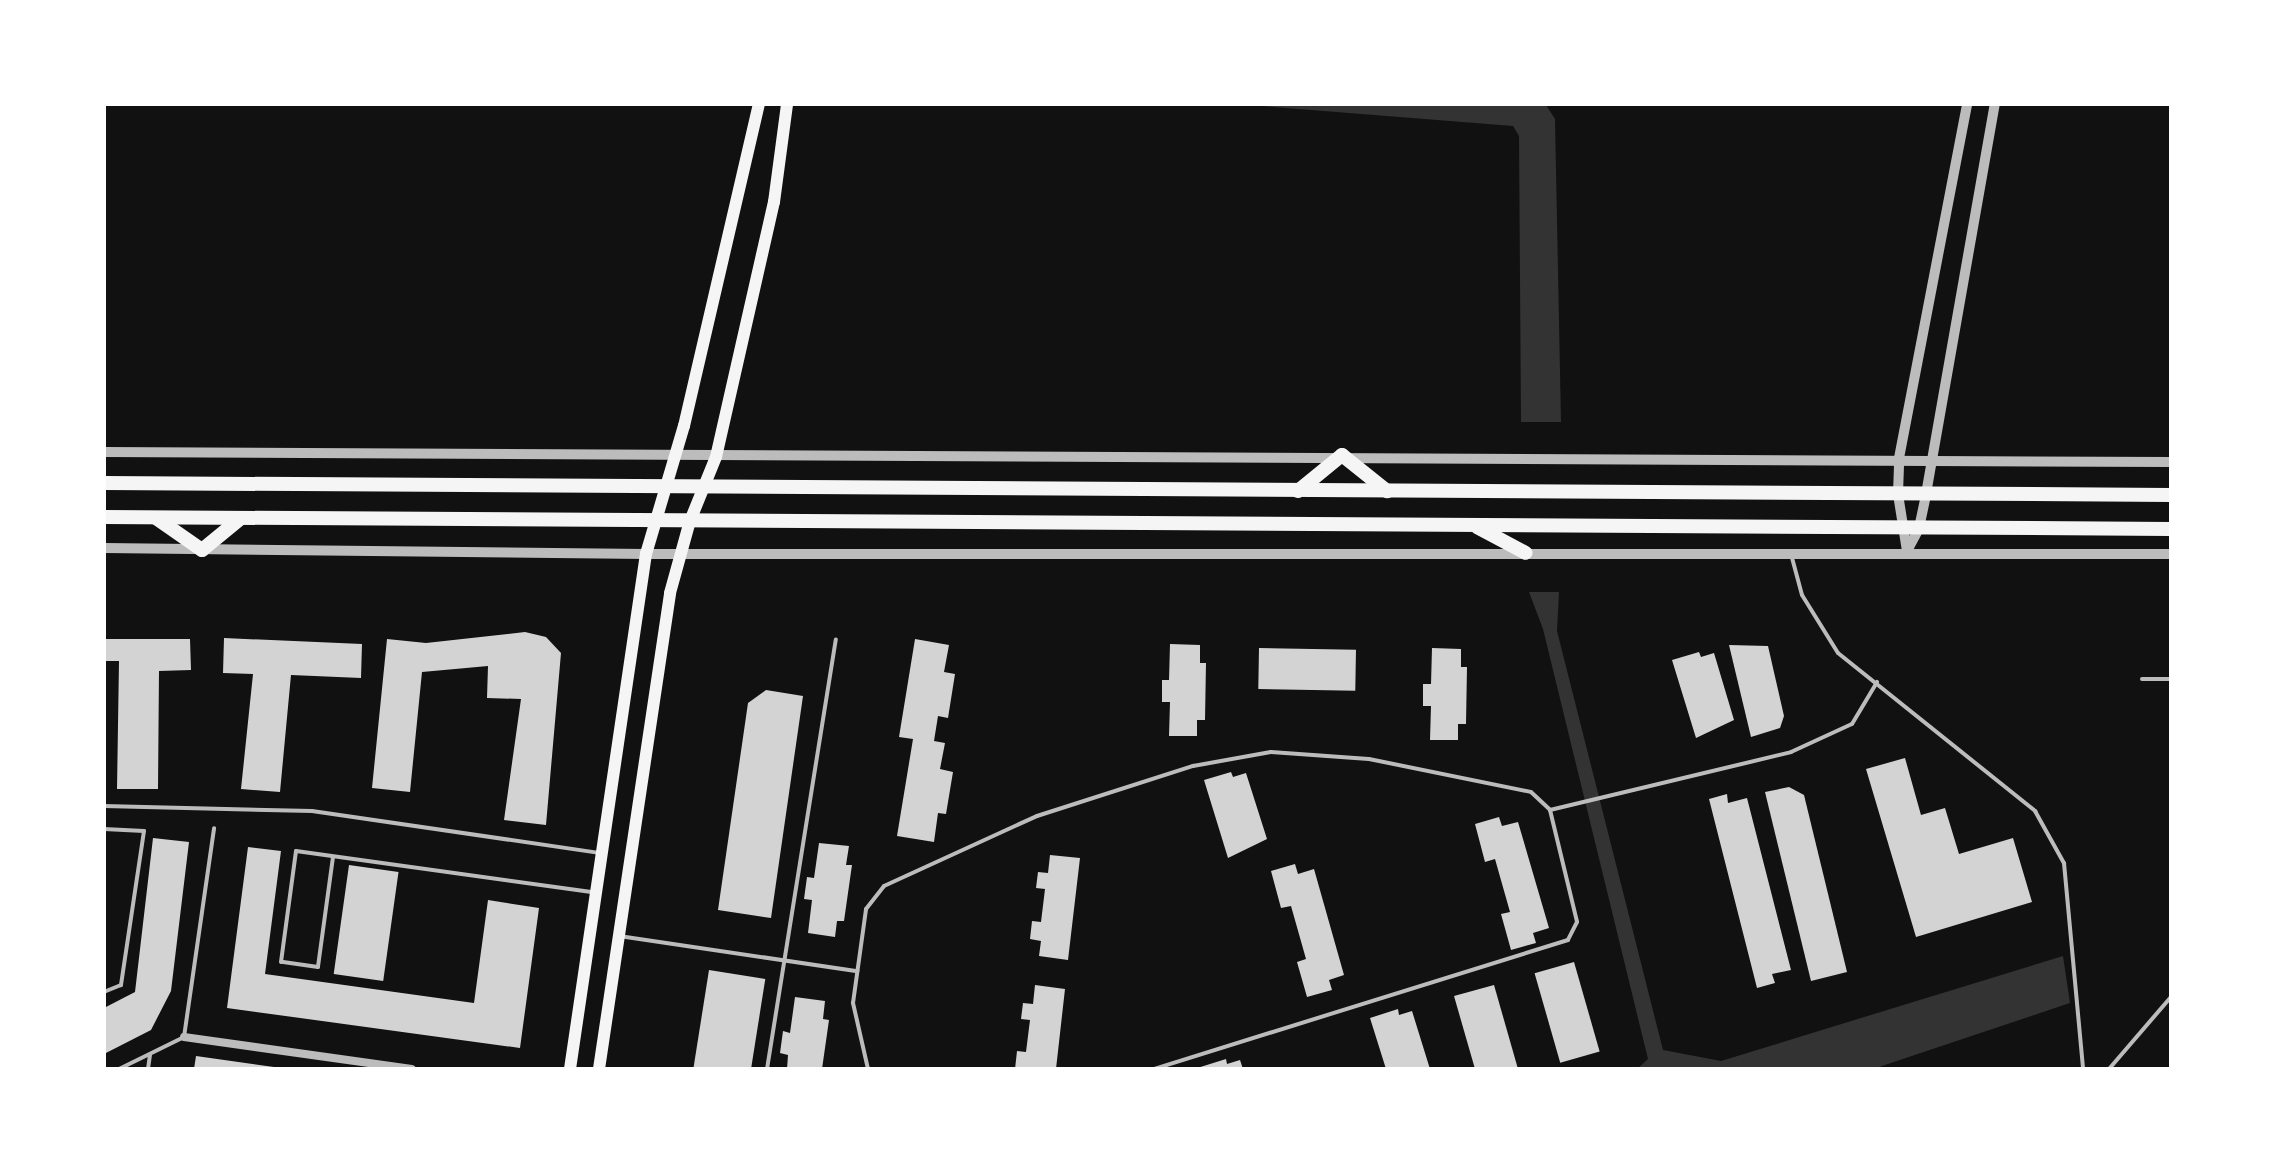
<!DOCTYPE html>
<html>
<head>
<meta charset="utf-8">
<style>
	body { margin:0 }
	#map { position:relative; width:2275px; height:1173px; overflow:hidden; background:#111; font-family:Rubik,sans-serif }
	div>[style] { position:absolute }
	.water>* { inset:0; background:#333 }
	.building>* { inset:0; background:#d3d3d3; transform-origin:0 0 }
	.service>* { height:4px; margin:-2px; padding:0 2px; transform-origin:2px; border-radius:2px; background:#bcbcbc }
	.minor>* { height:8px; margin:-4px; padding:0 4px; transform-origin:4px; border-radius:4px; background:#bcbcbc }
	.tertiary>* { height:10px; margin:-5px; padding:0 5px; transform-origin:5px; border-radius:5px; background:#bcbcbc }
	.secondary>* { height:12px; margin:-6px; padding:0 6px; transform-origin:6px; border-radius:6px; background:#f5f5f5 }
	.primary>* { height:14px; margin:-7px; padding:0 7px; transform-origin:7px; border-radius:7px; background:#f5f5f5 }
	span { translate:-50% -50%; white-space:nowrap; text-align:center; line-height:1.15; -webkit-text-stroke:6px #fff; paint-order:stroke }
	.frame { position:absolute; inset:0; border:106px solid #fff; pointer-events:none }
</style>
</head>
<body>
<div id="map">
	<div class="water">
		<i style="clip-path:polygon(1236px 104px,1546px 105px,1555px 119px,1561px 422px,1521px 422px,1519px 136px,1513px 126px)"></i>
		<i style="clip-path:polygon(1529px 592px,1559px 592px,1557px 631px,1663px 1050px,1721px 1061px,2063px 956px,2070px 1003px,1873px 1069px,1637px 1069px,1648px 1059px,1543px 629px)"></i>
	</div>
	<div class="building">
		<i style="clip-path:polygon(525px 632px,546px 637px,561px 653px,546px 825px,504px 820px,521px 699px,487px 698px,488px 666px,422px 672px,410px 792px,372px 788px,387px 639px,426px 643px)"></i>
		<i style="clip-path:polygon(224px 638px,362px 644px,361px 678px,291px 675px,280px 792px,241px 789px,253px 674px,223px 673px)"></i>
		<i style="clip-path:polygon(104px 639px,190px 639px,191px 670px,159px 671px,158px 789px,117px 789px,119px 661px,104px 661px)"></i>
		<i style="clip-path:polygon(915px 639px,949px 645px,944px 672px,955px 674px,948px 718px,938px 716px,934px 741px,945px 743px,940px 769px,953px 772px,946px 814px,938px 813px,934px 842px,897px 836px,913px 739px,899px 737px)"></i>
		<i style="clip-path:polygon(1170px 644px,1200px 645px,1200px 663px,1206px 663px,1205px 720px,1197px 720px,1197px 736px,1169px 736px,1170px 702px,1162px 702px,1162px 680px,1169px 680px)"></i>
		<i style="clip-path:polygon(1729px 645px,1768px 646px,1784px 716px,1780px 728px,1751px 737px)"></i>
		<i style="left:1259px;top:648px;width:97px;height:41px;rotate:1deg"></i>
		<i style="clip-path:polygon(1432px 648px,1461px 649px,1461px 667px,1467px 667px,1466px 724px,1458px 724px,1458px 740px,1430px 740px,1431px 706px,1423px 706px,1423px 684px,1431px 684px)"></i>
		<i style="clip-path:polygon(1699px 652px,1701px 657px,1714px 653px,1734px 720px,1696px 738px,1672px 660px)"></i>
		<i style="clip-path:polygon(766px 690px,803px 696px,771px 918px,718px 910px,748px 703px)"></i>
		<i style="clip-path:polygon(1905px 758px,1921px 815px,1945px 808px,1959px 854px,2013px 838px,2032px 902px,1916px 937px,1866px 769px)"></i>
		<i style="clip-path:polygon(1231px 772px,1233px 777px,1246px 773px,1267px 839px,1228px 858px,1204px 780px)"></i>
		<i style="clip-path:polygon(1789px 787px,1804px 795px,1847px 972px,1811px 981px,1765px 792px)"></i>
		<i style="clip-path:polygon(1727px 794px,1728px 803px,1747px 798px,1791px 970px,1772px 974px,1775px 983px,1757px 988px,1709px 799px)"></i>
		<i style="clip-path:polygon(1499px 817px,1502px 826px,1518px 822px,1549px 928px,1533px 933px,1536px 943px,1511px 950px,1501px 914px,1510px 912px,1495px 859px,1485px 862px,1475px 824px)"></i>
		<i style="clip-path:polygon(153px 838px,189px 842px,171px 991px,151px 1030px,104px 1054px,104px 1008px,135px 992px)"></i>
		<i style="clip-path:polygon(819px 843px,849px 846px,846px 865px,852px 865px,844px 921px,837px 921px,835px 937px,808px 933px,812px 900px,804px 899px,807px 877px,814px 878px)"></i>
		<i style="clip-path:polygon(248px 847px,281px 851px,265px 974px,474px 1003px,488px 900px,539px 908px,520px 1048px,227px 1008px)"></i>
		<i style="clip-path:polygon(1050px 855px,1080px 858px,1068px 960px,1039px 956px,1041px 941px,1030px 939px,1032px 921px,1041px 922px,1045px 889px,1036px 888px,1038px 872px,1048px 873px)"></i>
		<i style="clip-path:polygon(1295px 864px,1298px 874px,1314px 869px,1344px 975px,1329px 980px,1332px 990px,1307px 997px,1297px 962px,1306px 959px,1291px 906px,1281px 908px,1271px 871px)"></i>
		<i style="left:349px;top:865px;width:50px;height:110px;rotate:8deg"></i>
		<i style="left:1574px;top:962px;width:93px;height:41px;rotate:74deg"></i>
		<i style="left:709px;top:970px;width:57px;height:100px;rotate:9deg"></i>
		<i style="clip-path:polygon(1035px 985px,1065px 989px,1056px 1069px,1015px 1069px,1017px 1051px,1026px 1052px,1030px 1020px,1021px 1019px,1023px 1003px,1033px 1004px)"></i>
		<i style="clip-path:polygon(1494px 985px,1518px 1069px,1475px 1069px,1454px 996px)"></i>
		<i style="clip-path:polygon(795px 997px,825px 1001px,823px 1019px,829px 1020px,822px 1069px,787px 1069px,788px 1055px,780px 1053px,783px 1031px,790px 1033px)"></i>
		<i style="clip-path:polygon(1398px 1009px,1399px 1015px,1412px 1011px,1430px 1069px,1386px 1069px,1370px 1018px)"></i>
		<i style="clip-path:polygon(196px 1056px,274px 1067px,274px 1069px,194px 1069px)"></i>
		<i style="clip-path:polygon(1226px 1059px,1227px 1064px,1240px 1060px,1243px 1069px,1194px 1069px)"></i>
	</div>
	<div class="service">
		<i style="left:1791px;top:554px;width:42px;rotate:75deg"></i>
		<i style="left:1802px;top:595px;width:68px;rotate:58.2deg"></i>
		<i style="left:1838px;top:653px;width:253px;rotate:38.7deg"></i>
		<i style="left:2035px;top:811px;width:60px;rotate:60.9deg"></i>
		<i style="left:2064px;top:863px;width:207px;rotate:84.7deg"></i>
		<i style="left:2142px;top:679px;width:29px"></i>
		<i style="left:104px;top:806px;width:208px;rotate:1.4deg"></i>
		<i style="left:312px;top:811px;width:290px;rotate:8.3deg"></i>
		<i style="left:1550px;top:810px;width:248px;rotate:-13.5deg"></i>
		<i style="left:1791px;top:752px;width:67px;rotate:-24.7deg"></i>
		<i style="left:1852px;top:724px;width:49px;rotate:-59.2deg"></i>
		<i style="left:104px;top:829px;width:40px;rotate:2.9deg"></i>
		<i style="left:144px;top:831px;width:156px;rotate:98.5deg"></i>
		<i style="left:121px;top:985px;width:18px;rotate:158deg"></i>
		<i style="left:333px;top:857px;width:111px;rotate:97.8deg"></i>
		<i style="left:318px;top:967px;width:37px;rotate:-172deg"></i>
		<i style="left:281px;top:962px;width:112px;rotate:-82.3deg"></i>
		<i style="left:296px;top:851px;width:300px;rotate:7.9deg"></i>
		<i style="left:619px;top:936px;width:241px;rotate:8.4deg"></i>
		<i style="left:119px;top:1069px;width:72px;rotate:-26.2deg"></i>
		<i style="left:184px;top:1037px;width:211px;rotate:-81.8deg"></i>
		<i style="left:148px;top:1069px;width:15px;rotate:-82deg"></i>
		<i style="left:767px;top:1069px;width:435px;rotate:-80.9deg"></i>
		<i style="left:868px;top:1069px;width:68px;rotate:-102.8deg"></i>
		<i style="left:853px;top:1003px;width:95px;rotate:-82.1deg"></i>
		<i style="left:866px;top:909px;width:29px;rotate:-52deg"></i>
		<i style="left:884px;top:886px;width:168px;rotate:-24.6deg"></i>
		<i style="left:1037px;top:816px;width:164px;rotate:-17.8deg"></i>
		<i style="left:1193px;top:766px;width:79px;rotate:-10.2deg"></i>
		<i style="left:1271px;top:752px;width:98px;rotate:4.1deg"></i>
		<i style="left:1369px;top:759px;width:165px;rotate:11.5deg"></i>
		<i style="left:1531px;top:792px;width:26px;rotate:43deg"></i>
		<i style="left:1550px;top:810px;width:115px;rotate:76.4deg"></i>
		<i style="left:1577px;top:922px;width:20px;rotate:117deg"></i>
		<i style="left:1568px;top:940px;width:434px;rotate:162.7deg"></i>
		<i style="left:2109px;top:1069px;width:95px;rotate:-49.3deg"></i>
	</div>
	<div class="minor">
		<i style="left:184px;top:1037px;width:230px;rotate:8deg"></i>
	</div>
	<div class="tertiary">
		<i style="left:104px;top:452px;width:2067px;rotate:0.28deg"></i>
		<i style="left:104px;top:548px;width:542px;rotate:0.63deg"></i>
		<i style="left:646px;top:554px;width:1525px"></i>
		<i style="left:1907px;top:551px;width:26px;rotate:-62deg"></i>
		<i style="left:1919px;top:528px;width:35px;rotate:-78deg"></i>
		<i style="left:1926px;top:494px;width:396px;rotate:-80deg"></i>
		<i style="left:1907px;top:551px;width:58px;rotate:-99deg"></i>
		<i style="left:1898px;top:494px;width:36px;rotate:-88deg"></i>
		<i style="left:1899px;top:458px;width:360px;rotate:-79.1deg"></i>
	</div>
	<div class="secondary">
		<i style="left:570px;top:1069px;width:521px;rotate:-81.61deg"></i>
		<i style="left:646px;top:554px;width:134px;rotate:-73.5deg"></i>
		<i style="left:684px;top:426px;width:331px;rotate:-76.9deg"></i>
		<i style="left:599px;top:1069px;width:481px;rotate:-81.5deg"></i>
		<i style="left:670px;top:593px;width:75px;rotate:-74.5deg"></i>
		<i style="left:690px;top:521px;width:69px;rotate:-67.9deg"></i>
		<i style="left:716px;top:457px;width:262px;rotate:-77.2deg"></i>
		<i style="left:774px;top:202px;width:99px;rotate:-82.4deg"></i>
	</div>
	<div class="primary">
		<i style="left:104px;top:483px;width:2067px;rotate:0.33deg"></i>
		<i style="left:1298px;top:491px;width:57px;rotate:-39.3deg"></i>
		<i style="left:1342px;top:455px;width:58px;rotate:38.7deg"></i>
		<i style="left:104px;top:517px;width:2067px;rotate:0.33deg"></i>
		<i style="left:156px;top:518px;width:56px;rotate:34.8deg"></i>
		<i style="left:202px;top:550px;width:50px;rotate:-39.4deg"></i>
		<i style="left:1477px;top:527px;width:55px;rotate:28deg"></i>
	</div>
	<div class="frame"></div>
</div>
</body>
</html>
